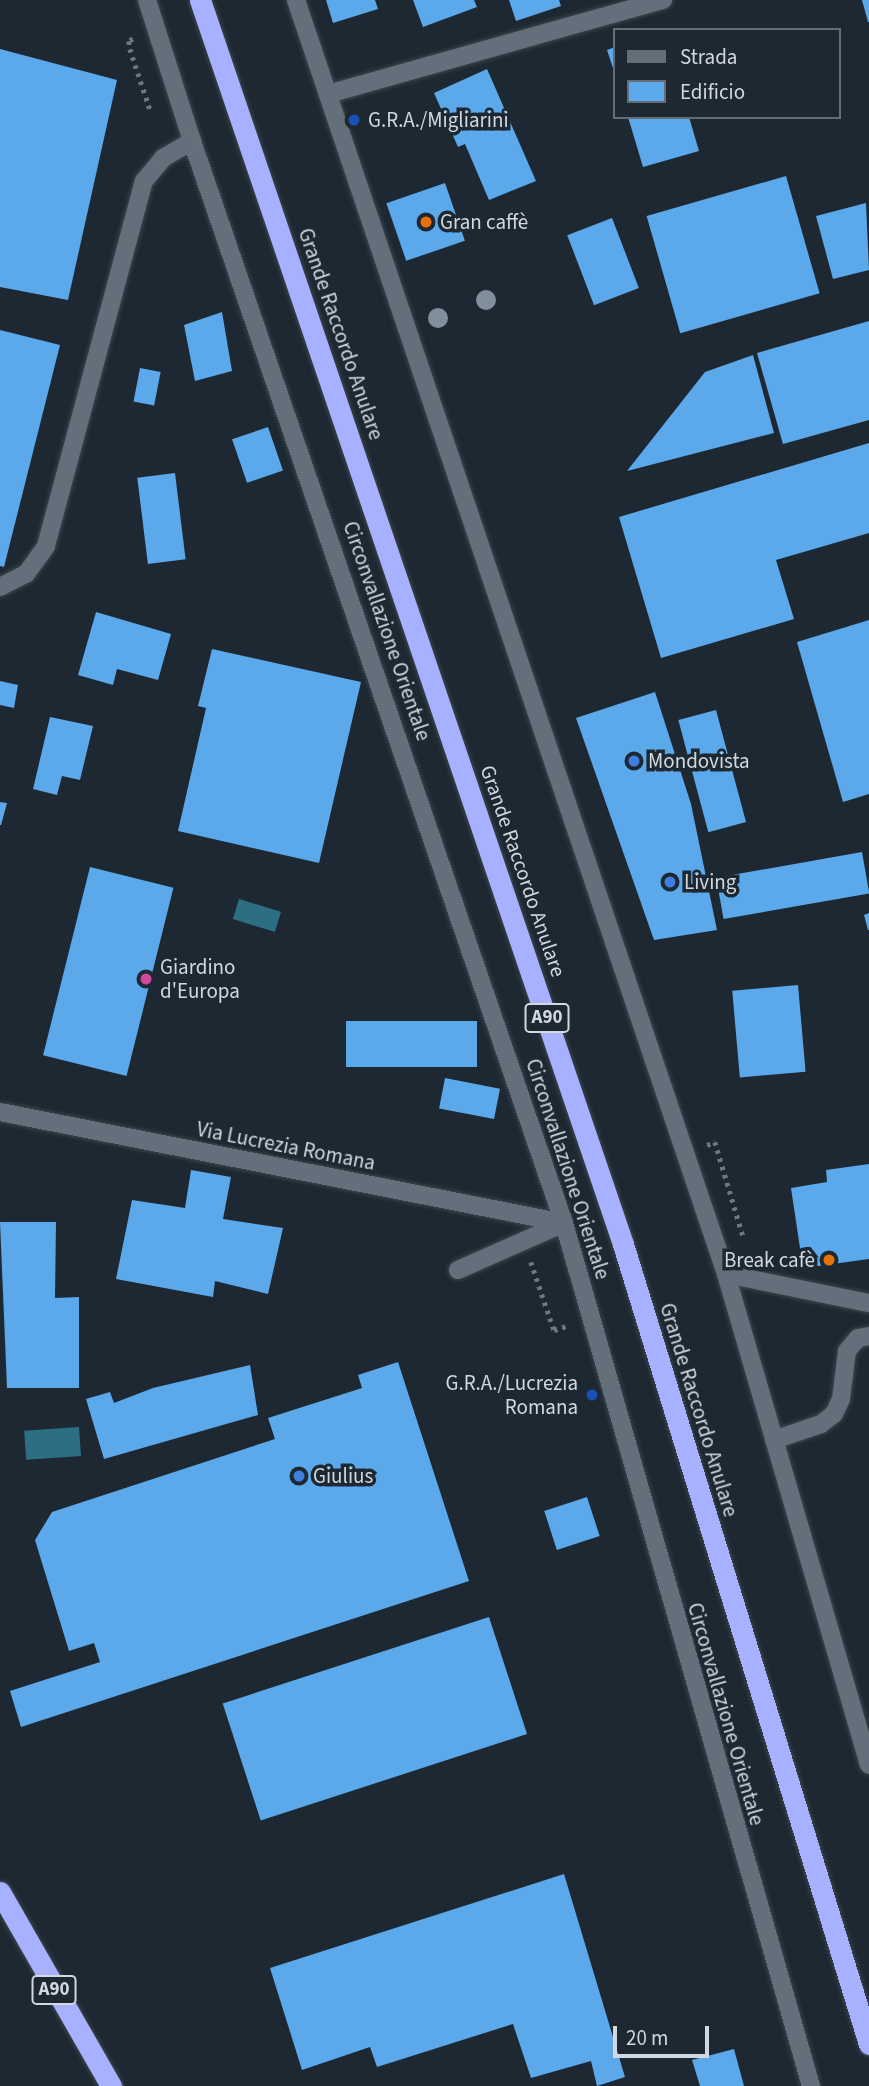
<!DOCTYPE html>
<html>
<head>
<meta charset="utf-8">
<style>
	body { margin:0 }
	#map { position:relative; width:869px; height:2086px; overflow:hidden; background:#1d2832; font-family:"Source Sans 3",sans-serif }
	div>[style] { position:absolute }
	.water>* { inset:0; background:#2c6f82; transform-origin:0 0 }
	.building>* { inset:0; background:#5ba9ea; transform-origin:0 0 }
	.path>* { height:4.5px; margin-top:-2.25px; transform-origin:0; background:repeating-linear-gradient(90deg,#6e7780 0 3.5px,transparent 0 8.5px) }
	.roads { filter:drop-shadow(0 0 2px #3c454c) drop-shadow(0 0 2px #3c454c) }
	.minor>* { height:18px; margin:-9px; padding:0 9px; transform-origin:9px; border-radius:9px; background:#63707b }
	.highway>* { height:21px; margin:-10.5px; padding:0 10.5px; transform-origin:10.5px; border-radius:10.5px; background:#a7b1ff }
	.trees>* { width:20px; height:20px; margin:-10px; border-radius:50%; background:#818f9d }
	.dots>* { width:19px; height:19px; translate:-50% -50%; box-sizing:border-box; border:4px solid #1d2832; border-radius:50% }
	span { translate:-50% -50%; white-space:nowrap; text-align:center; line-height:1.15; -webkit-text-stroke:7px #1d2832; paint-order:stroke }
	.shield-label span { padding:2px 5px; background:#1d2832; border:2px solid; border-radius:5px; -webkit-text-stroke-width:0 }
	.shield-label { font-size:19px; color:#d1d8df; font-weight:700 }
	.poi-label { font-size:21px; color:#d1d8df }
	.left { translate:0 -50%; text-align:left }
	.right { translate:-100% -50%; text-align:right }
	.street-label { font-size:21px; color:#d1d8df }
	.legend { position:absolute; left:613px; top:28px; width:228px; height:91px; box-sizing:border-box; background:#1d2832; border:2px solid #656e77; margin:0; padding:9px 12px; list-style:none; font-size:21px; color:#d1d8df }
	.legend li { display:flex; align-items:center; gap:14px; height:35px }
	.legend b { width:35px; border:2px solid #656e77 }
	.scale { position:absolute; left:613px; top:2026px; width:96px; height:32px; box-sizing:border-box; border:4px solid #d1d8df; border-top:0; padding-left:9px; font-size:21px; line-height:24px; white-space:nowrap; color:#d1d8df; -webkit-text-stroke:5px #1d2832; paint-order:stroke }
</style>
</head>
<body>
<div id="map">
	<div class="water">
		<i style="left:239px;top:899px;width:44px;height:21px;rotate:17deg"></i>
		<i style="left:79px;top:1427px;width:29px;height:55px;rotate:86deg"></i>
	</div>
	<div class="building">
		<i style="clip-path:polygon(326px 0,375px 0,378px 9px,333px 23px)"></i>
		<i style="clip-path:polygon(413px 0,474px 0,477px 7px,423px 27px)"></i>
		<i style="clip-path:polygon(509px 0,559px 0,561px 6px,516px 21px)"></i>
		<i style="clip-path:polygon(862px 0,869px 0,869px 22px,868px 22px)"></i>
		<i style="clip-path:polygon(615px 47px,615px 74px,607px 50px)"></i>
		<i style="clip-path:polygon(0 49px,117px 80px,68px 300px,0 287px)"></i>
		<i style="clip-path:polygon(487px 69px,536px 181px,489px 200px,465px 144px,458px 147px,434px 93px)"></i>
		<i style="clip-path:polygon(628px 117px,689px 117px,699px 151px,643px 167px)"></i>
		<i style="left:786px;top:176px;width:122px;height:145px;rotate:74deg"></i>
		<i style="left:445px;top:183px;width:61px;height:62px;rotate:71deg"></i>
		<i style="clip-path:polygon(866px 203px,869px 270px,833px 279px,816px 216px)"></i>
		<i style="left:612px;top:218px;width:75px;height:48px;rotate:69deg"></i>
		<i style="clip-path:polygon(222px 312px,232px 371px,195px 381px,184px 325px)"></i>
		<i style="clip-path:polygon(869px 321px,869px 420px,783px 444px,757px 353px)"></i>
		<i style="clip-path:polygon(0 330px,60px 345px,4px 567px,0 566px)"></i>
		<i style="clip-path:polygon(753px 355px,774px 433px,627px 471px,705px 372px)"></i>
		<i style="left:140px;top:368px;width:21px;height:34px;rotate:11deg"></i>
		<i style="left:268px;top:427px;width:46px;height:38px;rotate:71deg"></i>
		<i style="clip-path:polygon(869px 443px,869px 533px,776px 560px,794px 619px,661px 658px,619px 517px)"></i>
		<i style="left:175px;top:473px;width:87px;height:38px;rotate:83deg"></i>
		<i style="clip-path:polygon(96px 612px,171px 634px,158px 680px,117px 669px,113px 685px,78px 675px)"></i>
		<i style="clip-path:polygon(869px 620px,869px 794px,843px 802px,797px 642px)"></i>
		<i style="clip-path:polygon(212px 649px,361px 682px,319px 863px,178px 831px,206px 708px,198px 706px)"></i>
		<i style="clip-path:polygon(0 681px,18px 685px,14px 708px,0 705px)"></i>
		<i style="clip-path:polygon(655px 692px,691px 804px,717px 930px,654px 940px,576px 718px)"></i>
		<i style="left:716px;top:710px;width:116px;height:39px;rotate:75deg"></i>
		<i style="clip-path:polygon(50px 717px,93px 726px,80px 780px,62px 776px,57px 795px,33px 789px)"></i>
		<i style="clip-path:polygon(0 802px,7px 803px,1px 825px,0 825px)"></i>
		<i style="left:862px;top:852px;width:42px;height:148px;rotate:80deg"></i>
		<i style="left:90px;top:867px;width:86px;height:194px;rotate:14deg"></i>
		<i style="clip-path:polygon(869px 913px,869px 930px,868px 930px,864px 915px)"></i>
		<i style="left:798px;top:985px;width:87px;height:66px;rotate:85deg"></i>
		<i style="left:346px;top:1021px;width:131px;height:46px"></i>
		<i style="left:445px;top:1078px;width:56px;height:31px;rotate:11deg"></i>
		<i style="clip-path:polygon(869px 1164px,869px 1259px,803px 1268px,791px 1188px,827px 1182px,826px 1170px)"></i>
		<i style="clip-path:polygon(191px 1170px,231px 1177px,223px 1219px,283px 1228px,268px 1294px,215px 1281px,213px 1297px,116px 1279px,132px 1200px,185px 1208px)"></i>
		<i style="clip-path:polygon(0 1222px,56px 1222px,55px 1298px,79px 1297px,79px 1388px,7px 1388px)"></i>
		<i style="clip-path:polygon(398px 1362px,469px 1581px,21px 1727px,10px 1691px,100px 1662px,94px 1643px,69px 1651px,35px 1540px,52px 1512px,275px 1439px,268px 1418px,362px 1388px,358px 1375px)"></i>
		<i style="clip-path:polygon(250px 1365px,258px 1415px,104px 1459px,86px 1399px,110px 1392px,114px 1403px,153px 1388px)"></i>
		<i style="left:587px;top:1497px;width:41px;height:45px;rotate:72deg"></i>
		<i style="left:489px;top:1617px;width:123px;height:280px;rotate:72deg"></i>
		<i style="clip-path:polygon(564px 1874px,625px 2077px,597px 2086px,591px 2061px,531px 2078px,513px 2024px,377px 2067px,370px 2047px,302px 2070px,270px 1968px)"></i>
		<i style="clip-path:polygon(734px 2049px,744px 2086px,700px 2086px,692px 2060px)"></i>
	</div>
	<div class="path">
		<i style="left:133px;top:39px;width:4px;rotate:153deg"></i>
		<i style="left:129px;top:41px;width:8px;rotate:83deg"></i>
		<i style="left:130px;top:49px;width:66px;rotate:71.6deg"></i>
		<i style="left:707px;top:1145px;width:9px;rotate:-21deg"></i>
		<i style="left:715px;top:1142px;width:101px;rotate:73.4deg"></i>
		<i style="left:531px;top:1262px;width:72px;rotate:71.3deg"></i>
		<i style="left:554px;top:1330px;width:14px;rotate:-17deg"></i>
	</div>
	<div class="roads">
		<div class="minor">
			<i style="left:147px;top:0;width:148px;rotate:72.3deg"></i>
			<i style="left:192px;top:141px;width:1144px;rotate:71.03deg"></i>
			<i style="left:564px;top:1223px;width:898px;rotate:74.03deg"></i>
			<i style="left:296px;top:0;width:1345px;rotate:71.35deg"></i>
			<i style="left:726px;top:1274px;width:511px;rotate:73.76deg"></i>
			<i style="left:328px;top:94px;width:348px;rotate:-15.7deg"></i>
			<i style="left:0;top:587px;width:29px;rotate:-27deg"></i>
			<i style="left:26px;top:574px;width:34px;rotate:-54deg"></i>
			<i style="left:46px;top:546px;width:378px;rotate:-75deg"></i>
			<i style="left:144px;top:181px;width:30px;rotate:-50deg"></i>
			<i style="left:163px;top:158px;width:34px;rotate:-30deg"></i>
			<i style="left:0;top:1112px;width:575px;rotate:11.13deg"></i>
			<i style="left:458px;top:1270px;width:116px;rotate:-23.9deg"></i>
			<i style="left:726px;top:1274px;width:146px;rotate:11.5deg"></i>
			<i style="left:774px;top:1440px;width:50px;rotate:-18.8deg"></i>
			<i style="left:821px;top:1424px;width:16px;rotate:-38deg"></i>
			<i style="left:834px;top:1414px;width:17px;rotate:-65deg"></i>
			<i style="left:841px;top:1399px;width:48px;rotate:-82.9deg"></i>
			<i style="left:847px;top:1351px;width:17px;rotate:-50deg"></i>
			<i style="left:858px;top:1338px;width:11px;rotate:-10deg"></i>
		</div>
		<div class="highway">
			<i style="left:200px;top:0;width:1314px;rotate:71.22deg"></i>
			<i style="left:623px;top:1244px;width:837px;rotate:72.91deg"></i>
			<i style="left:0;top:1892px;width:224px;rotate:60.2deg"></i>
		</div>
	</div>
	<div class="trees">
		<i style="left:486px;top:300px"></i>
		<i style="left:438px;top:318px"></i>
	</div>
	<div class="dots">
		<i style="left:354px;top:120px;background:#1a4fb4"></i>
		<i style="left:426px;top:222px;background:#e8710a"></i>
		<i style="left:634px;top:761px;background:#3f7fe0"></i>
		<i style="left:670px;top:882px;background:#3f7fe0"></i>
		<i style="left:146px;top:979px;background:#d1479c"></i>
		<i style="left:829px;top:1260px;background:#e8710a"></i>
		<i style="left:592px;top:1395px;background:#1a4fb4"></i>
		<i style="left:299px;top:1476px;background:#3f7fe0"></i>
	</div>
	<div class="shield-label">
		<span style="left:547px;top:1018px">A90</span>
		<span style="left:54px;top:1990px">A90</span>
	</div>
	<div class="poi-label">
		<span class="left" style="left:368px;top:120px">G.R.A./Migliarini</span>
		<span class="left" style="left:440px;top:222px">Gran caffè</span>
		<span class="left" style="left:648px;top:761px">Mondovista</span>
		<span class="left" style="left:684px;top:882px">Living</span>
		<span class="left" style="left:160px;top:979px">Giardino<br>d'Europa</span>
		<span class="right" style="left:815px;top:1260px">Break cafè</span>
		<span class="right" style="left:578px;top:1395px">G.R.A./Lucrezia<br>Romana</span>
		<span class="left" style="left:313px;top:1476px">Giulius</span>
	</div>
	<div class="street-label">
		<span style="left:341px;top:334px;rotate:71deg">Grande Raccordo Anulare</span>
		<span style="left:387px;top:631px;rotate:71deg">Circonvallazione Orientale</span>
		<span style="left:523px;top:871px;rotate:71deg">Grande Raccordo Anulare</span>
		<span style="left:286px;top:1146px;rotate:11deg">Via Lucrezia Romana</span>
		<span style="left:568px;top:1169px;rotate:72deg">Circonvallazione Orientale</span>
		<span style="left:699px;top:1410px;rotate:73deg">Grande Raccordo Anulare</span>
		<span style="left:726px;top:1714px;rotate:74deg">Circonvallazione Orientale</span>
	</div>
	<ul class="legend">
	<li><b style="height:9px;background:#63707b"></b>Strada</li>
	<li><b style="height:19px;background:#5ba9ea"></b>Edificio</li>
	</ul>
	<div class="scale">20 m</div>
</div>
</body>
</html>
